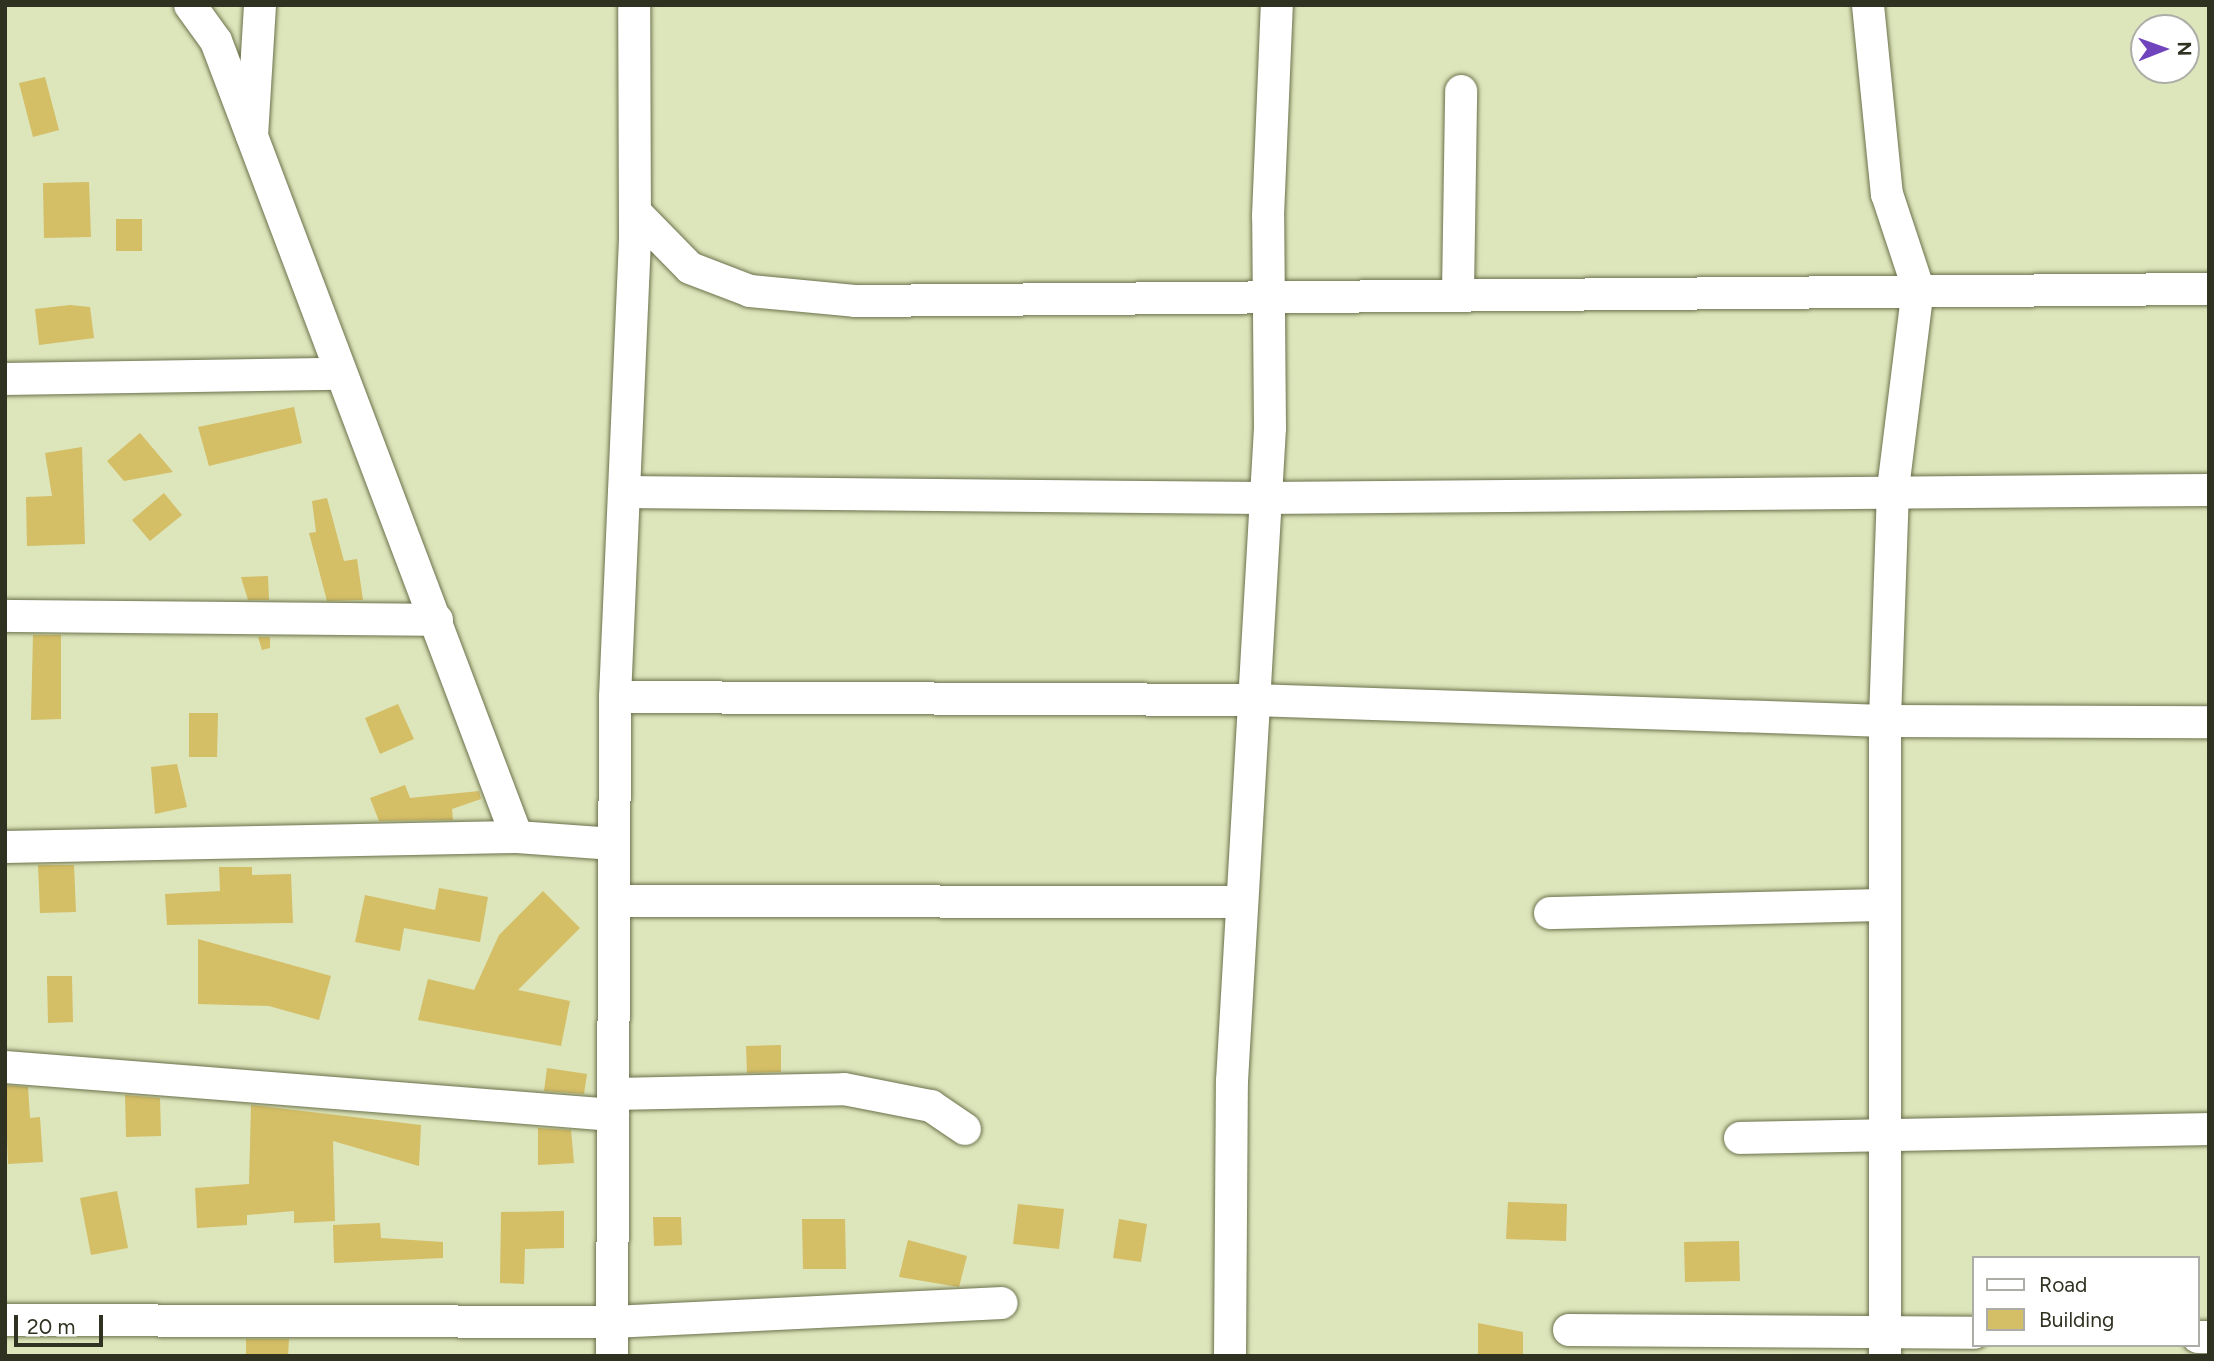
<!DOCTYPE html>
<style>
body{margin:0}
#map{position:relative;width:2214px;height:1361px;overflow:hidden;background:#dde5bb;font-family:Figtree,sans-serif}
div>[style]{position:absolute}
.building>*{inset:0;background:#d4be66}
.roads{filter:drop-shadow(0 0 2px #6c724c) drop-shadow(0 0 2px #6c724c)}
.minor>*{height:32px;margin:-16px;padding:0 16px;transform-origin:16px;border-radius:16px;background:#fff}
span{translate:-50% -50%;white-space:nowrap;text-align:center;line-height:1.15;-webkit-text-stroke:7px #fff;paint-order:stroke}
.frame{position:absolute;inset:0;border:7px solid #2f3221;pointer-events:none}
.legend{position:absolute;left:1972px;top:1256px;width:228px;height:91px;box-sizing:border-box;background:#fff;border:2px solid #acada6;margin:0;padding:9px 12px;list-style:none;font-size:21px;color:#2f3221}
.legend li{display:flex;align-items:center;gap:14px;height:35px}
.legend b{width:35px;border:2px solid #acada6}
.north{position:absolute;left:2130px;top:14px;width:70px;height:70px;box-sizing:border-box;background:#fff;border:2px solid #acada6;border-radius:50%;rotate:89deg;font-size:19px;font-weight:700;line-height:28px;text-align:center;color:#2f3221}
.north::after{content:'';display:block;margin:auto;width:24px;height:32px;background:#6f44bc;clip-path:polygon(50% 0,100% 100%,50% 72%,0 100%)}
.scale{position:absolute;left:14px;top:1315px;width:89px;height:32px;box-sizing:border-box;border:4px solid #2f3221;border-top:0;padding-left:9px;font-size:21px;line-height:24px;white-space:nowrap;color:#2f3221;-webkit-text-stroke:5px #fff;paint-order:stroke}
</style>
<div id="map">
<div class="building">
<i style="clip-path:polygon(45px 77px,59px 130px,33px 137px,19px 83px)"></i>
<i style="clip-path:polygon(89px 182px,91px 237px,44px 238px,43px 183px)"></i>
<i style="clip-path:polygon(116px 219px,142px 219px,142px 251px,116px 251px)"></i>
<i style="clip-path:polygon(70px 305px,90px 307px,94px 338px,39px 345px,35px 309px)"></i>
<i style="clip-path:polygon(294px 407px,302px 443px,209px 466px,198px 427px)"></i>
<i style="clip-path:polygon(140px 433px,173px 472px,124px 481px,107px 461px)"></i>
<i style="clip-path:polygon(82px 447px,85px 544px,27px 546px,26px 497px,52px 496px,45px 453px)"></i>
<i style="clip-path:polygon(164px 493px,182px 515px,150px 541px,132px 520px)"></i>
<i style="clip-path:polygon(327px 498px,344px 561px,357px 559px,363px 600px,327px 601px,309px 533px,316px 532px,312px 501px)"></i>
<i style="clip-path:polygon(268px 576px,269px 600px,248px 600px,241px 577px)"></i>
<i style="clip-path:polygon(33px 635px,61px 635px,61px 719px,31px 720px)"></i>
<i style="clip-path:polygon(258px 637px,270px 637px,270px 648px,262px 650px)"></i>
<i style="clip-path:polygon(398px 704px,414px 739px,380px 754px,365px 718px)"></i>
<i style="clip-path:polygon(189px 713px,218px 713px,217px 757px,189px 757px)"></i>
<i style="clip-path:polygon(177px 764px,187px 807px,155px 814px,151px 767px)"></i>
<i style="clip-path:polygon(405px 785px,410px 798px,479px 791px,481px 799px,452px 809px,453px 820px,379px 821px,370px 798px)"></i>
<i style="clip-path:polygon(38px 865px,74px 865px,76px 912px,40px 913px)"></i>
<i style="clip-path:polygon(219px 867px,252px 867px,252px 875px,291px 874px,293px 923px,167px 925px,165px 894px,220px 891px)"></i>
<i style="clip-path:polygon(439px 888px,488px 897px,480px 942px,404px 928px,400px 951px,355px 942px,365px 895px,435px 910px)"></i>
<i style="clip-path:polygon(543px 891px,580px 928px,518px 990px,570px 1001px,561px 1046px,418px 1020px,428px 979px,474px 990px,499px 935px)"></i>
<i style="clip-path:polygon(198px 939px,331px 976px,319px 1020px,269px 1006px,198px 1004px)"></i>
<i style="clip-path:polygon(47px 976px,72px 976px,73px 1022px,48px 1023px)"></i>
<i style="clip-path:polygon(781px 1045px,781px 1072px,747px 1073px,746px 1046px)"></i>
<i style="clip-path:polygon(547px 1068px,587px 1074px,584px 1094px,544px 1091px)"></i>
<i style="clip-path:polygon(5px 1085px,28px 1087px,30px 1118px,40px 1117px,43px 1162px,8px 1164px)"></i>
<i style="clip-path:polygon(125px 1095px,160px 1098px,161px 1136px,126px 1137px)"></i>
<i style="clip-path:polygon(251px 1105px,421px 1125px,419px 1166px,333px 1141px,335px 1221px,294px 1223px,294px 1211px,247px 1215px,247px 1225px,197px 1228px,195px 1188px,249px 1184px)"></i>
<i style="clip-path:polygon(538px 1128px,571px 1130px,574px 1163px,538px 1165px)"></i>
<i style="clip-path:polygon(117px 1191px,128px 1248px,91px 1255px,80px 1198px)"></i>
<i style="clip-path:polygon(1508px 1202px,1567px 1204px,1566px 1241px,1506px 1239px)"></i>
<i style="clip-path:polygon(1018px 1204px,1064px 1209px,1059px 1249px,1013px 1244px)"></i>
<i style="clip-path:polygon(564px 1211px,564px 1248px,525px 1249px,524px 1284px,500px 1283px,501px 1212px)"></i>
<i style="clip-path:polygon(653px 1217px,681px 1217px,682px 1245px,654px 1246px)"></i>
<i style="clip-path:polygon(802px 1219px,845px 1219px,846px 1269px,803px 1269px)"></i>
<i style="clip-path:polygon(1119px 1219px,1147px 1224px,1141px 1262px,1113px 1258px)"></i>
<i style="clip-path:polygon(380px 1223px,381px 1238px,443px 1242px,443px 1258px,334px 1263px,333px 1225px)"></i>
<i style="clip-path:polygon(908px 1240px,967px 1256px,959px 1287px,899px 1277px)"></i>
<i style="clip-path:polygon(1739px 1241px,1740px 1281px,1685px 1282px,1684px 1242px)"></i>
<i style="clip-path:polygon(1478px 1323px,1523px 1332px,1523px 1356px,1478px 1356px)"></i>
<i style="clip-path:polygon(246px 1339px,289px 1339px,288px 1356px,246px 1356px)"></i>
</div>
<div class="roads">
<div class="minor">
<i style="left:190px;top:5px;width:44px;rotate:54.2deg"></i>
<i style="left:216px;top:41px;width:851px;rotate:69.29deg"></i>
<i style="left:1868px;top:5px;width:190px;rotate:84.3deg"></i>
<i style="left:1887px;top:194px;width:99px;rotate:71.7deg"></i>
<i style="left:1918px;top:288px;width:204px;rotate:97.1deg"></i>
<i style="left:1893px;top:490px;width:231px;rotate:92deg"></i>
<i style="left:1885px;top:721px;width:635px;rotate:90deg"></i>
<i style="left:252px;top:136px;width:131px;rotate:-86.5deg"></i>
<i style="left:635px;top:212px;width:78px;rotate:45.5deg"></i>
<i style="left:690px;top:268px;width:64px;rotate:21deg"></i>
<i style="left:750px;top:291px;width:105px;rotate:5.4deg"></i>
<i style="left:855px;top:301px;width:1354px;rotate:-0.51deg"></i>
<i style="left:1458px;top:293px;width:202px;rotate:-89.1deg"></i>
<i style="left:5px;top:379px;width:333px;rotate:-0.9deg"></i>
<i style="left:624px;top:492px;width:640px;rotate:0.54deg"></i>
<i style="left:1264px;top:498px;width:945px;rotate:-0.49deg"></i>
<i style="left:5px;top:616px;width:432px;rotate:0.5deg"></i>
<i style="left:615px;top:697px;width:638px;rotate:0.27deg"></i>
<i style="left:1253px;top:700px;width:632px;rotate:1.9deg"></i>
<i style="left:1885px;top:721px;width:324px;rotate:0.2deg"></i>
<i style="left:5px;top:847px;width:512px;rotate:-1.12deg"></i>
<i style="left:517px;top:837px;width:97px;rotate:4.1deg"></i>
<i style="left:615px;top:901px;width:627px;rotate:0.09deg"></i>
<i style="left:1550px;top:913px;width:335px;rotate:-1.4deg"></i>
<i style="left:5px;top:1067px;width:610px;rotate:4.51deg"></i>
<i style="left:614px;top:1094px;width:230px;rotate:-1.2deg"></i>
<i style="left:844px;top:1089px;width:89px;rotate:11.1deg"></i>
<i style="left:931px;top:1106px;width:41px;rotate:34.1deg"></i>
<i style="left:1740px;top:1138px;width:469px;rotate:-1.1deg"></i>
<i style="left:5px;top:1320px;width:608px;rotate:0.19deg"></i>
<i style="left:613px;top:1322px;width:389px;rotate:-2.8deg"></i>
<i style="left:1569px;top:1330px;width:405px;rotate:0.4deg"></i>
<i style="left:2198px;top:1337px;width:11px"></i>
<i style="left:612px;top:1356px;width:659px;rotate:-89.74deg"></i>
<i style="left:615px;top:697px;width:460px;rotate:-87.5deg"></i>
<i style="left:635px;top:237px;width:232px;rotate:-90.2deg"></i>
<i style="left:1230px;top:1356px;width:275px;rotate:-89.6deg"></i>
<i style="left:1232px;top:1081px;width:654px;rotate:-86.67deg"></i>
<i style="left:1270px;top:428px;width:212px;rotate:-90.5deg"></i>
<i style="left:1268px;top:216px;width:211px;rotate:-87.6deg"></i>
</div>
</div>
<div class="frame"></div>
<ul class="legend">
<li><b style="height:9px;background:#fff"></b>Road</li>
<li><b style="height:19px;background:#d4be66"></b>Building</li>
</ul>
<div class="north">N</div>
<div class="scale">20 m</div>
</div>
